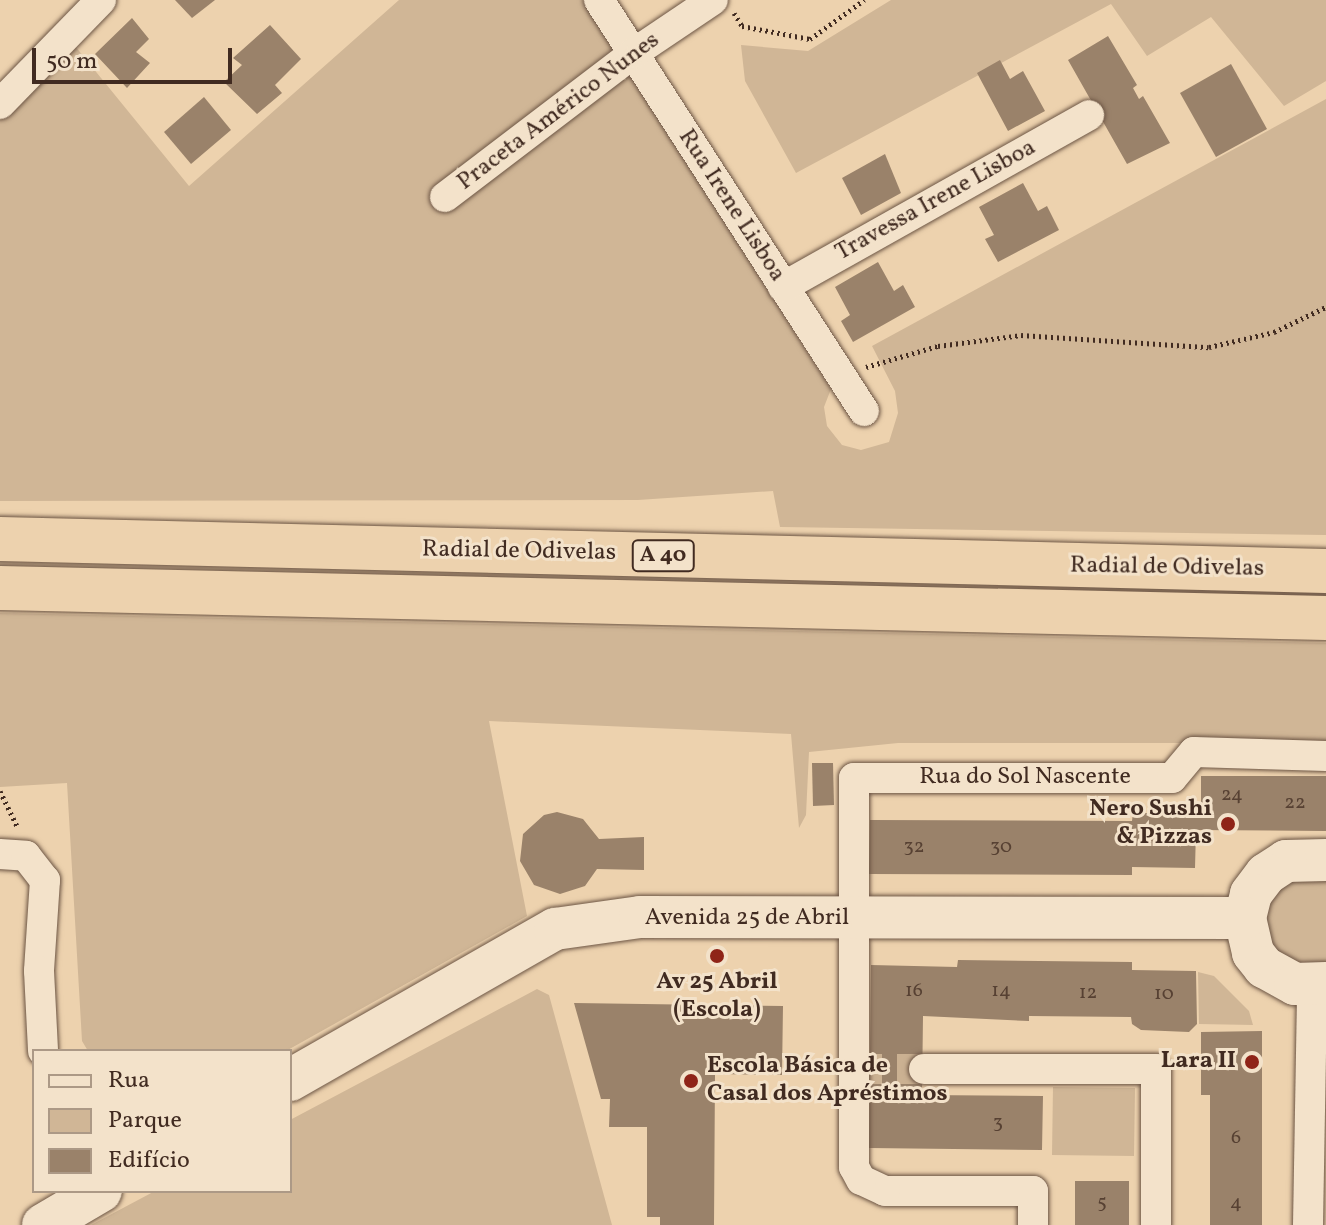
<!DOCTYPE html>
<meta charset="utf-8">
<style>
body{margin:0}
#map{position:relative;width:1326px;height:1225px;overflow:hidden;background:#edd2ae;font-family:Vollkorn,serif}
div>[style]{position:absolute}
.green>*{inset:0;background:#d0b696}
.building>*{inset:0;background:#9a826a}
.street-tunnel>*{height:30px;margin-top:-15px;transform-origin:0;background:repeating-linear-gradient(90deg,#cbb192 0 30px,transparent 0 45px)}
.path>*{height:5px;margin-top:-2.5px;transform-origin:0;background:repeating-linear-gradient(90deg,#412b21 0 2px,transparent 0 6px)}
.roads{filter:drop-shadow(0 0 2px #6c5544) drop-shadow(0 0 2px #6c5544)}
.street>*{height:30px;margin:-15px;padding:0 15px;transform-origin:15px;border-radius:15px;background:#f3e2ca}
.secondary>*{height:42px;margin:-21px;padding:0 21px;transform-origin:21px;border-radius:21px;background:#f3e2ca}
.highway>*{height:44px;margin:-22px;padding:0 22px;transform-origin:22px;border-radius:22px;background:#edd2ae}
.dots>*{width:22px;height:22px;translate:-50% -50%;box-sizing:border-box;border:4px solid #f3e2ca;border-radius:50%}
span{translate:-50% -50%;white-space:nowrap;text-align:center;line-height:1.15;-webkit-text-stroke:6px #f3e2ca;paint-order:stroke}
.number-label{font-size:20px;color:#574133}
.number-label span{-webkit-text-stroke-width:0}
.shield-label span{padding:2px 6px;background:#f3e2ca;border:2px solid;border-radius:6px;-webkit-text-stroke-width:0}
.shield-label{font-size:22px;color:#412b21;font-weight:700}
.street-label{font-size:24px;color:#412b21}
.poi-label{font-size:24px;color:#412b21;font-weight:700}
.right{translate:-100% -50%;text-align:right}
.left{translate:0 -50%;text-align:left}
.legend{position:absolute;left:32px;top:1049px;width:260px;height:144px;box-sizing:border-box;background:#f3e2ca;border:2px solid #ac9986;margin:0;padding:10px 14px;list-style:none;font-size:24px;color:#412b21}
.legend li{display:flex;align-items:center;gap:16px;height:40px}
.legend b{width:40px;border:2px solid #ac9986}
.scale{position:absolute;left:32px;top:48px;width:200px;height:36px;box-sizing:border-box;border:4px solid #412b21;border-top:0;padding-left:10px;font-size:24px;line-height:28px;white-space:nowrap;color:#412b21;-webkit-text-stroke:6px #f3e2ca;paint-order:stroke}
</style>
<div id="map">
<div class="green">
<i style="clip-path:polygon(399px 0,583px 0,831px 389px,824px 407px,827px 426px,842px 445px,861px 450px,889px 442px,898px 413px,895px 391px,872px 346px,1326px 99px,1326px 535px,780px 527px,773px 491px,638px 500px,0 501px,0 120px,75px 46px,189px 186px)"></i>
<i style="clip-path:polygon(891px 0,1326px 0,1326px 81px,1284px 106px,1211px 17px,1147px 56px,1111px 4px,796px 173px,745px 81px,741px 45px,808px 51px)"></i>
<i style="clip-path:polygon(0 613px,1326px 643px,1326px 743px,898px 743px,809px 752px,806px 815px,799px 828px,791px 734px,489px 721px,527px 916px,286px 1051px,88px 1051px,82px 1041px,67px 783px,0 787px)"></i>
<i style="clip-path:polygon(1326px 875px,1326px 965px,1277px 960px,1260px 903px,1280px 878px)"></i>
<i style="clip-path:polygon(1198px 972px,1214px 976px,1249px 1011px,1253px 1025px,1199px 1024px)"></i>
<i style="clip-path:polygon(537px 989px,549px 995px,612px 1225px,91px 1225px,155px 1191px,290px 1191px,290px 1120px)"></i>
<i style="clip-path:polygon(1053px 1087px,1135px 1088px,1134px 1156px,1052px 1155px)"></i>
</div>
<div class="building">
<i style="clip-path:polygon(175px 0,215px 0,192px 18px)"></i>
<i style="clip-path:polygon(132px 18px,149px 39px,136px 52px,150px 63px,127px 88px,95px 54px)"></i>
<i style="clip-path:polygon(270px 25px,301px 59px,275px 85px,282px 93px,257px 114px,224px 82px,242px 65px,233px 58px)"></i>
<i style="clip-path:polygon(1108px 36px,1137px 85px,1133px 88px,1139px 99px,1143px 96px,1170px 143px,1127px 164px,1068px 60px)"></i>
<i style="clip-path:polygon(1000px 60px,1010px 79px,1023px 71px,1045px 111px,1008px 131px,977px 73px)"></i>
<i style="clip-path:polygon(1231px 64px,1267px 129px,1216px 157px,1180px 93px)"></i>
<i style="clip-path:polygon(204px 97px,231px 130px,191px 164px,164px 132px)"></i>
<i style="clip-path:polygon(885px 154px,901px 193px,861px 215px,842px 178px)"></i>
<i style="clip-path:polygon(1023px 183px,1038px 211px,1047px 206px,1059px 230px,998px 262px,985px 239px,994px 235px,979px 207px)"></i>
<i style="clip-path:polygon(878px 262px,894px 291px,903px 285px,915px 307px,853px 342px,841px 321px,850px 315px,835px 287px)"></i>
<i style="clip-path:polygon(812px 763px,833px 763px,834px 805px,813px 806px)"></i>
<i style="clip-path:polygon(1201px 776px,1326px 776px,1326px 831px,1196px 830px,1195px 868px,1132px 867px,1132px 875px,869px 874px,870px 820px,1132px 821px,1133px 813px,1201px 813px)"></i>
<i style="clip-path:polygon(557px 812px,583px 819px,599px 839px,644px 837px,644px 870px,597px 869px,585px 886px,560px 894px,534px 885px,520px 861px,523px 834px,544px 815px)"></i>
<i style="clip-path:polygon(958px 960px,1132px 962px,1132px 970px,1196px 971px,1197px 1024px,1189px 1032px,1141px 1030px,1132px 1024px,1131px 1017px,1029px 1016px,1029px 1021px,923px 1016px,922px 1095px,1043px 1096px,1042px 1150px,869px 1148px,871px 965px,957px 967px)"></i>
<i style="clip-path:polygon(574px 1003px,783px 1006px,782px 1075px,715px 1074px,714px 1225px,660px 1225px,660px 1217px,647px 1217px,647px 1127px,609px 1127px,610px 1099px,601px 1099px)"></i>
<i style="clip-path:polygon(1262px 1031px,1262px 1225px,1210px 1225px,1210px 1095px,1201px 1095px,1201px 1032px)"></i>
<i style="clip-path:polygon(1075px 1181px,1129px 1181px,1129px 1225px,1075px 1225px)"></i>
</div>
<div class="street-tunnel">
<i style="left:852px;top:1069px;width:72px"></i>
</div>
<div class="path">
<i style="left:734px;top:13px;width:15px;rotate:58deg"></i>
<i style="left:742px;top:26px;width:69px;rotate:10.8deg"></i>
<i style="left:810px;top:39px;width:67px;rotate:-35.8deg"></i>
<i style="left:866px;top:367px;width:75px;rotate:-16.3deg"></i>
<i style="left:938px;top:346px;width:84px;rotate:-7.5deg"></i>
<i style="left:1021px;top:335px;width:188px;rotate:3.7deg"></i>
<i style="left:1209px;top:347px;width:67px;rotate:-13deg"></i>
<i style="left:1274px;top:332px;width:58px;rotate:-25.7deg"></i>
<i style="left:0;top:791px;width:41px;rotate:64.1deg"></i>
</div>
<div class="roads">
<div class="street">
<i style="left:599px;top:0;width:489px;rotate:57.2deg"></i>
<i style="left:0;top:104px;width:145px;rotate:-45.8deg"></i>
<i style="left:445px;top:197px;width:238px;rotate:-37.3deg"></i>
<i style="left:634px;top:53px;width:95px;rotate:-33.9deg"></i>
<i style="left:783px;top:287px;width:351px;rotate:-29.3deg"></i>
<i style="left:0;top:854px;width:26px;rotate:4deg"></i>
<i style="left:26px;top:856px;width:31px;rotate:52deg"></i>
<i style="left:45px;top:880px;width:91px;rotate:93.8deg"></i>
<i style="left:39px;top:971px;width:80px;rotate:87.1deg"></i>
<i style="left:924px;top:1069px;width:232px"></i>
<i style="left:1156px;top:1069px;width:156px;rotate:90deg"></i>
<i style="left:1033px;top:1225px;width:34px;rotate:-90deg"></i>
<i style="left:1033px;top:1191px;width:148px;rotate:180deg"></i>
<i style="left:885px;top:1191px;width:26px;rotate:-155deg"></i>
<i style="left:861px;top:1180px;width:15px;rotate:-118deg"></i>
<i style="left:854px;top:1167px;width:389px;rotate:-90deg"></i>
<i style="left:854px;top:778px;width:318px"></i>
<i style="left:1172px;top:778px;width:34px;rotate:-50deg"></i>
<i style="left:1194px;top:752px;width:132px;rotate:1.7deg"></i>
<i style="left:1308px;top:1225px;width:239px;rotate:-89deg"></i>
</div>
<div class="secondary">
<i style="left:1326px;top:860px;width:40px;rotate:178.6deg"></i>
<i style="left:1286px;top:861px;width:24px;rotate:147deg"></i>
<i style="left:1266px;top:874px;width:25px;rotate:127deg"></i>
<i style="left:1251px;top:894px;width:25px;rotate:104deg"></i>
<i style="left:1245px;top:918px;width:36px;rotate:77deg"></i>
<i style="left:1253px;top:953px;width:18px;rotate:52deg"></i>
<i style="left:1264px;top:967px;width:35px;rotate:29deg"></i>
<i style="left:1295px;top:984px;width:31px;rotate:-2deg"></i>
<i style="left:290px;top:1080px;width:305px;rotate:-29.7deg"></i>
<i style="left:555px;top:929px;width:86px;rotate:-8deg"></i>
<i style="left:640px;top:917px;width:605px;rotate:0.09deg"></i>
<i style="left:43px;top:1225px;width:67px;rotate:-30.4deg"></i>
</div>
<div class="highway">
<i style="left:0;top:539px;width:1326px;rotate:1.38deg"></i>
<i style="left:0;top:588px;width:1326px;rotate:1.3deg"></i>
</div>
</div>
<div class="dots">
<i style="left:1228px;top:824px;background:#8f2418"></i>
<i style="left:717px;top:956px;background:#8f2418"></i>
<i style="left:1252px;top:1062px;background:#8f2418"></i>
<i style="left:691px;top:1081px;background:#8f2418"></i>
</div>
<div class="number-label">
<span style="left:1232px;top:795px">24</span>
<span style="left:1295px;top:803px">22</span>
<span style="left:914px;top:847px">32</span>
<span style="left:1001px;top:847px">30</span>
<span style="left:914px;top:991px">16</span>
<span style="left:1001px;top:991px">14</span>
<span style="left:1088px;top:993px">12</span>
<span style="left:1164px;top:994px">10</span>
<span style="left:998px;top:1123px">3</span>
<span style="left:1236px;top:1138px">6</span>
<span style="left:1102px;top:1203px">5</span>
<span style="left:1236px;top:1203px">4</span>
</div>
<div class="shield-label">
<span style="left:663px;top:556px">A 40</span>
</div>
<div class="street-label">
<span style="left:559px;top:112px;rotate:-37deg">Praceta Américo Nunes</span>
<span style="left:936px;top:201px;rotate:-29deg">Travessa Irene Lisboa</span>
<span style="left:731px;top:206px;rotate:57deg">Rua Irene Lisboa</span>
<span style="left:519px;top:552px;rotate:1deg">Radial de Odivelas</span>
<span style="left:1167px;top:568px;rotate:1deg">Radial de Odivelas</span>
<span style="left:1025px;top:778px">Rua do Sol Nascente</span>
<span style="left:747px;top:919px">Avenida 25 de Abril</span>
</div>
<div class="poi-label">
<span class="right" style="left:1212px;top:824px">Nero Sushi<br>&amp; Pizzas</span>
<span style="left:717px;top:997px">Av 25 Abril<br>(Escola)</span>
<span class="right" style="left:1236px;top:1062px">Lara II</span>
<span class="left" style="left:707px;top:1081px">Escola Básica de<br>Casal dos Apréstimos</span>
</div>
<ul class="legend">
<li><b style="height:10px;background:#f3e2ca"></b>Rua</li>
<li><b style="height:22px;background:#d0b696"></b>Parque</li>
<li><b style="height:22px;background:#9a826a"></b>Edifício</li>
</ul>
<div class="scale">50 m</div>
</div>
